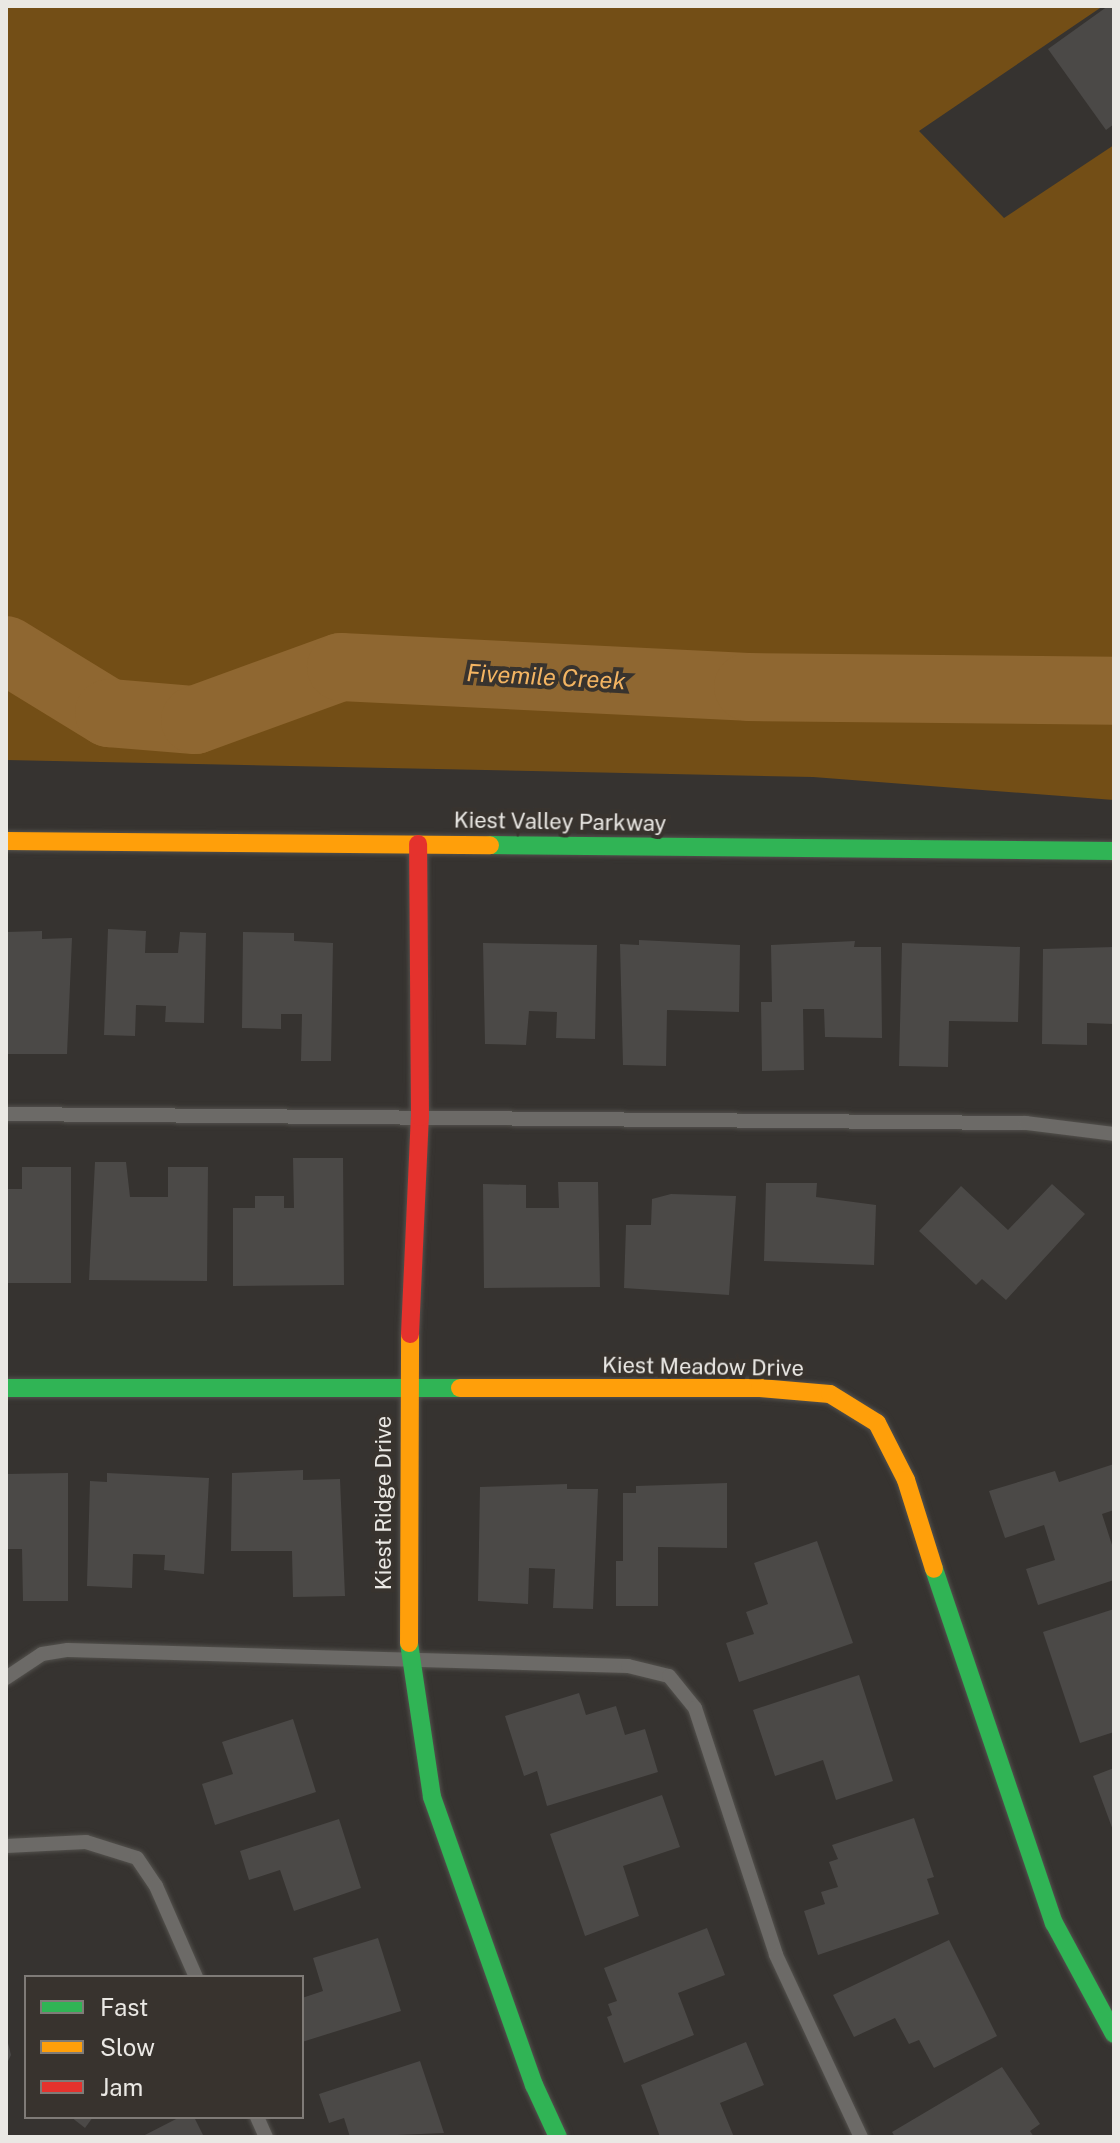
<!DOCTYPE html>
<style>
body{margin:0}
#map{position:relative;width:1120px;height:2143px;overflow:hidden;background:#363330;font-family:"Public Sans",sans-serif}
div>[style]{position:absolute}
.forest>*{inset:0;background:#734e16}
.river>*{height:68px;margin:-34px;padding:0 34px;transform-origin:34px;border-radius:34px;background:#8f6731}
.building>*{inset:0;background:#4b4947}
.roads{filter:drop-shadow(0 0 2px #53514d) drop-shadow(0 0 2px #53514d)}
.lane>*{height:14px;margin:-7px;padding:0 7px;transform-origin:7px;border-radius:7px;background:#6c6a67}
.fast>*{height:18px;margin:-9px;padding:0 9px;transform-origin:9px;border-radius:9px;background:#30b455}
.slow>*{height:18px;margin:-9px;padding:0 9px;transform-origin:9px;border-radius:9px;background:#ff9f0a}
.jam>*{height:18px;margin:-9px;padding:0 9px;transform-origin:9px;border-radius:9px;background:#e5322d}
span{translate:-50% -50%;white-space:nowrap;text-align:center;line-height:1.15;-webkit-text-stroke:8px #38332e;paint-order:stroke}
.street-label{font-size:22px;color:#eae8e4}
.water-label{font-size:24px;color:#f3b462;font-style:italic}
.frame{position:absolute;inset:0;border:8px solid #eae8e4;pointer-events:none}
.legend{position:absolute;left:24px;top:1975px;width:280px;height:144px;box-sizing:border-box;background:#38332e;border:2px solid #7f7b77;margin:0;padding:10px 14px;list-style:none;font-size:24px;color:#eae8e4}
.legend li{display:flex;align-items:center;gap:16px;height:40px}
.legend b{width:40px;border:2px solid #7f7b77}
</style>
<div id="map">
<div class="forest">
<i style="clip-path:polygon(6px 6px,1103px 6px,919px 131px,1004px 218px,1114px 145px,1114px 800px,813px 777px,6px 760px)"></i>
</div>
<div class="river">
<i style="left:6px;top:650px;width:121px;rotate:31.5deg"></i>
<i style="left:109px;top:713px;width:86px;rotate:4.7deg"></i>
<i style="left:195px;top:720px;width:155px;rotate:-20deg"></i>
<i style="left:341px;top:667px;width:407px;rotate:2.8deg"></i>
<i style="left:748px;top:687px;width:366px;rotate:0.6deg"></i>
</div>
<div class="building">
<i style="clip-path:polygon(1108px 6px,1114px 7px,1114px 124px,1106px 130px,1048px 49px)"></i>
<i style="clip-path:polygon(108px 929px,146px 931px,145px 953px,178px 953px,180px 932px,206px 933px,204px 1023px,165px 1022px,166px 1006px,136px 1005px,135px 1036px,104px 1035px)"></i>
<i style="clip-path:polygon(42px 931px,42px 939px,72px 938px,67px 1054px,6px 1054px,6px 932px)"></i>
<i style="clip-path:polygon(243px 932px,294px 933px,294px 941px,333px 943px,331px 1061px,301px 1061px,302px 1014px,281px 1014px,281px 1029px,242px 1028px)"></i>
<i style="clip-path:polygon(639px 940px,740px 945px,739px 1012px,667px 1010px,666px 1066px,623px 1065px,620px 944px,639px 945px)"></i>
<i style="clip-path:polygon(855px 941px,854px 947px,881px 947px,882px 1038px,825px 1037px,824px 1009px,803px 1009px,804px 1070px,762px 1071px,761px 1002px,772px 1002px,771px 945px)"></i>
<i style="clip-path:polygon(483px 943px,597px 945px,595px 1039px,556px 1038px,557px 1012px,529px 1011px,526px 1045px,485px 1044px)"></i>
<i style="clip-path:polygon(902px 943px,1020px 947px,1018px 1022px,949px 1021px,948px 1067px,899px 1066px)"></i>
<i style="clip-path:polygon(1114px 947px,1114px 1024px,1087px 1023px,1087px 1045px,1042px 1044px,1043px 949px)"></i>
<i style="clip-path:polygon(293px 1158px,343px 1158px,344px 1285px,233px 1286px,233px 1208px,255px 1208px,255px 1196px,284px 1196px,284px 1208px,294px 1208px)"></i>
<i style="clip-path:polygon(95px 1162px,126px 1162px,130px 1197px,168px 1197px,168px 1167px,208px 1167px,207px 1281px,89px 1280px)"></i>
<i style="clip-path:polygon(22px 1167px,71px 1167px,71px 1283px,6px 1283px,6px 1189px,22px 1189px)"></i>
<i style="clip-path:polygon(558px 1182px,598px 1182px,600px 1287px,484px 1288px,483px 1184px,526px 1185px,526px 1208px,559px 1208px)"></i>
<i style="clip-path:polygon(766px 1183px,817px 1183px,816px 1197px,876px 1205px,874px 1265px,764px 1261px)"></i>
<i style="clip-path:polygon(1052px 1184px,1085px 1214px,1006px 1300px,982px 1279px,976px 1285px,919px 1231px,961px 1186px,1008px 1230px)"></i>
<i style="clip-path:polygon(671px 1194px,736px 1196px,729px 1295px,624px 1288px,626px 1225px,651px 1225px,652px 1199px)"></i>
<i style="clip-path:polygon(1114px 1464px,1114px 1510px,1102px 1514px,1114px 1551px,1114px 1580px,1038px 1605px,1026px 1569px,1055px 1560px,1044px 1525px,1005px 1538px,989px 1491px,1055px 1471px,1059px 1482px)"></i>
<i style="clip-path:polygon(303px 1470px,303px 1480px,340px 1479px,345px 1596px,293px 1597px,292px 1551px,231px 1551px,232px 1473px)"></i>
<i style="clip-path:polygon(68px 1473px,68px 1601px,23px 1601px,22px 1549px,6px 1549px,6px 1474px)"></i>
<i style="clip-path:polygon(107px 1473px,209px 1478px,204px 1574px,164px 1570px,165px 1555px,133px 1554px,132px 1588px,87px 1586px,90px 1481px,107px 1482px)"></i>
<i style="clip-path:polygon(727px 1483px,727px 1548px,658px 1547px,658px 1606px,616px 1606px,616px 1561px,623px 1561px,623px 1493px,636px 1493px,636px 1486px)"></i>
<i style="clip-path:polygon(567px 1484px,567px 1489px,598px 1489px,593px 1609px,553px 1608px,555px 1569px,529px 1568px,528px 1604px,478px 1601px,480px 1487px)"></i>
<i style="clip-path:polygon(817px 1541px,853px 1643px,739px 1682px,726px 1643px,754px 1634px,746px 1612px,768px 1604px,754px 1563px)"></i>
<i style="clip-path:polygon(1114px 1609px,1114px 1732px,1080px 1743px,1043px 1632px)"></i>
<i style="clip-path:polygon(859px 1675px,893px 1781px,836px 1800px,823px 1760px,775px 1776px,753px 1710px)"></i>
<i style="clip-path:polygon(579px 1693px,586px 1715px,616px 1706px,625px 1735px,645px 1729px,658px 1772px,547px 1806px,537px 1771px,524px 1776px,505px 1716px)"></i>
<i style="clip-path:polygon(293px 1719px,316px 1792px,215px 1825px,202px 1784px,233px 1774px,222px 1742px)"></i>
<i style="clip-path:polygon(1114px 1768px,1114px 1833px,1093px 1776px)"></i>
<i style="clip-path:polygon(662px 1795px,680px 1847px,623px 1866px,639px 1916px,585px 1936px,550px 1834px)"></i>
<i style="clip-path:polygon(914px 1818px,934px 1877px,927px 1879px,939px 1914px,818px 1955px,804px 1911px,825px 1904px,821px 1892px,838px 1887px,829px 1862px,838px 1859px,832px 1845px)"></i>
<i style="clip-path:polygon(339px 1819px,361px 1888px,294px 1911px,280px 1870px,249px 1880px,240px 1851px)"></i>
<i style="clip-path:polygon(707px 1928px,725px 1975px,678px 1993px,694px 2035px,624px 2063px,607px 2017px,612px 2015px,608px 2004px,617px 2001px,604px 1968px)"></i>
<i style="clip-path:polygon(378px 1938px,401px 2011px,302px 2042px,302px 1998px,323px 1991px,313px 1958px)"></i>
<i style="clip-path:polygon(949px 1940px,997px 2036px,934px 2068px,919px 2040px,909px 2044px,895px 2018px,854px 2037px,833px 1995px)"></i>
<i style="clip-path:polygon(6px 2035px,11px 2055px,6px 2065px)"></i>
<i style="clip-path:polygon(746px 2042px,764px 2085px,720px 2103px,734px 2137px,660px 2137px,641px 2085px)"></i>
<i style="clip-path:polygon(420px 2061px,444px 2133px,350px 2137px,344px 2118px,329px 2123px,319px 2094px)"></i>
<i style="clip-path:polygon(1002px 2067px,1040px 2124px,1030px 2131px,1034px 2137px,895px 2137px,892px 2132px)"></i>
<i style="clip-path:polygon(71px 2117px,93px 2117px,85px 2128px)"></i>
<i style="clip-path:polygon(180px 2117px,194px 2117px,204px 2137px,141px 2137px)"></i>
</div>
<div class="roads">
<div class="lane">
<i style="left:6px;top:1114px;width:1020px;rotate:0.51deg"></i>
<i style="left:1026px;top:1123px;width:89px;rotate:7.1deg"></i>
<i style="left:6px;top:1678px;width:43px;rotate:-33.7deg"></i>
<i style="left:42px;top:1654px;width:26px;rotate:-9deg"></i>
<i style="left:68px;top:1650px;width:560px;rotate:1.64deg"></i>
<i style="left:628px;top:1666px;width:42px;rotate:13.7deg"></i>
<i style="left:669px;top:1676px;width:41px;rotate:50.9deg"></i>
<i style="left:695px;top:1708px;width:260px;rotate:71.8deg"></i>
<i style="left:776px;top:1955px;width:201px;rotate:65deg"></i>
<i style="left:6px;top:1846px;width:80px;rotate:-2.9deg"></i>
<i style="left:86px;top:1842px;width:53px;rotate:17.4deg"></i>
<i style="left:137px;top:1858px;width:34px;rotate:56deg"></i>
<i style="left:156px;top:1886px;width:99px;rotate:66.3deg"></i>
<i style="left:257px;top:2117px;width:22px;rotate:66deg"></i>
</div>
<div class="fast">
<i style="left:490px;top:845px;width:624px;rotate:0.55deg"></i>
<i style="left:6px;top:1388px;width:454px"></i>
<i style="left:934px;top:1569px;width:374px;rotate:71.3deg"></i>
<i style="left:1054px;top:1923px;width:126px;rotate:61.6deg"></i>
<i style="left:409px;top:1643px;width:156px;rotate:81.5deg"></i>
<i style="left:432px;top:1797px;width:306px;rotate:70.5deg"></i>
<i style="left:534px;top:2085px;width:57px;rotate:65.2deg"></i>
</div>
<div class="slow">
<i style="left:6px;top:841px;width:484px;rotate:0.5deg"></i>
<i style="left:460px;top:1388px;width:300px"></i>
<i style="left:760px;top:1388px;width:70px;rotate:4.9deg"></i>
<i style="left:830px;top:1394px;width:55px;rotate:31.7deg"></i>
<i style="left:877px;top:1423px;width:64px;rotate:63deg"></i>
<i style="left:906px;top:1480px;width:93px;rotate:72.5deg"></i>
<i style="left:409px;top:1643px;width:309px;rotate:-89.8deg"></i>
</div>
<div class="jam">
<i style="left:410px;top:1334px;width:217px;rotate:-87.4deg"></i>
<i style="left:420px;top:1117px;width:273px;rotate:-90.4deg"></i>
</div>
</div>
<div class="street-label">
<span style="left:560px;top:822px;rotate:1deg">Kiest Valley Parkway</span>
<span style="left:703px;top:1367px;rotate:1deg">Kiest Meadow Drive</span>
<span style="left:384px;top:1503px;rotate:-90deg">Kiest Ridge Drive</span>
</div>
<div class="water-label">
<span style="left:546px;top:677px;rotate:3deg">Fivemile Creek</span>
</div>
<div class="frame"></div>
<ul class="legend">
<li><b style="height:10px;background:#30b455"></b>Fast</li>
<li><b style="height:10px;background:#ff9f0a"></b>Slow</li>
<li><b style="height:10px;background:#e5322d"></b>Jam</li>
</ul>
</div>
